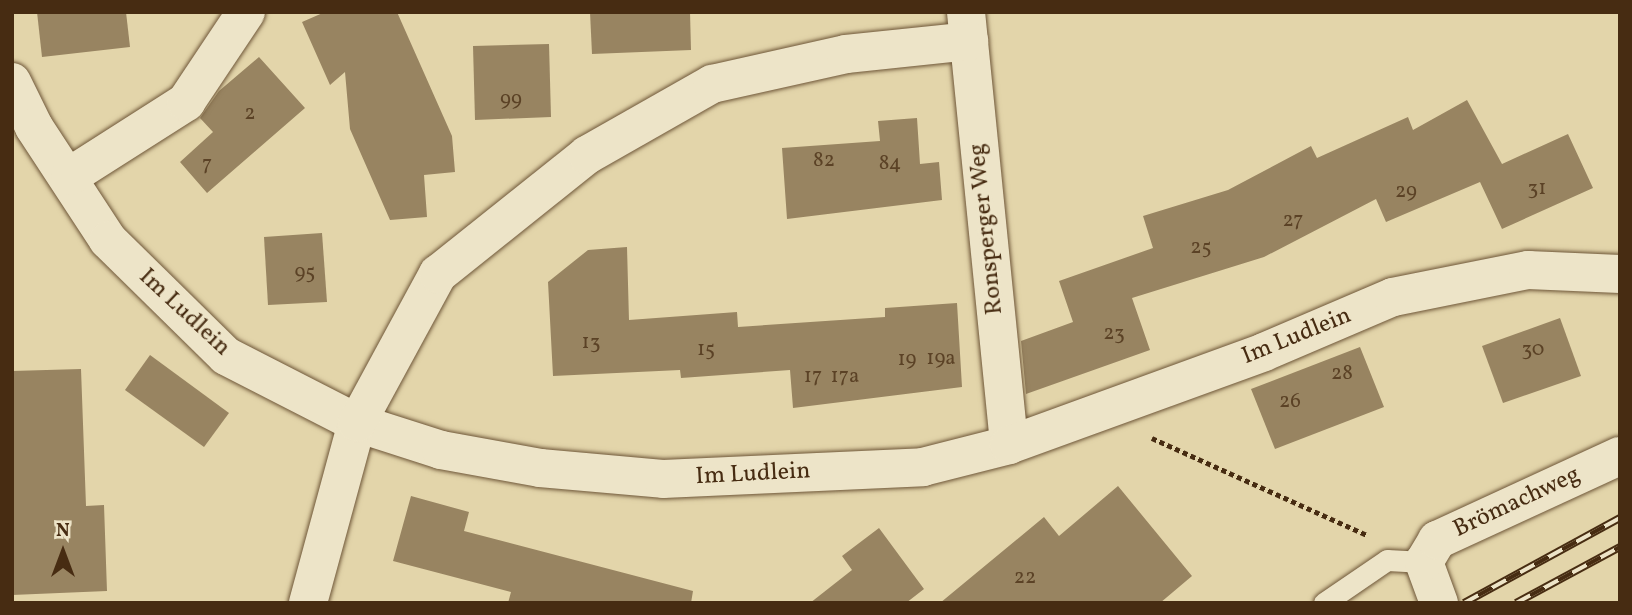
<!DOCTYPE html>
<meta charset="utf-8">
<style>
body{margin:0}
#map{position:relative;width:1632px;height:615px;overflow:hidden;background:#e3d5aa;font-family:Vollkorn,serif}
div>[style]{position:absolute}
.building>*{inset:0;background:#988461}
.path>*{height:4.5px;margin-top:-2.25px;transform-origin:0;background:repeating-linear-gradient(90deg,#472c12 0 5px,transparent 0 8.5px)}
.roads{filter:drop-shadow(0 0 2px #6e5638) drop-shadow(0 0 2px #6e5638)}
.service>*{height:21px;margin:-10.5px;padding:0 10.5px;transform-origin:10.5px;border-radius:10.5px;background:#ede4c8}
.minor>*{height:38px;margin:-19px;padding:0 19px;transform-origin:19px;border-radius:19px;background:#ede4c8}
.rail>*{height:8px;margin-top:-4px;transform-origin:0;background:repeating-linear-gradient(90deg,#ede4c8 0 16px,#472c12 0 32px);box-sizing:border-box;border-block:2px solid #472c12}
span{translate:-50% -50%;white-space:nowrap;text-align:center;line-height:1.15;-webkit-text-stroke:6px #ede4c8;paint-order:stroke}
.number-label{font-size:21px;color:#5b4226}
.number-label span{-webkit-text-stroke-width:0}
.street-label{font-size:24px;color:#472c12}
.frame{position:absolute;inset:0;border:14px solid #472c12;pointer-events:none}
.north{position:absolute;left:28px;top:517px;width:70px;height:70px;-webkit-text-stroke:5px #ede4c8;paint-order:stroke;rotate:0deg;font-size:19px;font-weight:700;line-height:28px;text-align:center;color:#472c12}
.north::after{content:'';display:block;margin:auto;width:24px;height:32px;background:#472c12;clip-path:polygon(50% 0,100% 100%,50% 72%,0 100%)}
</style>
<div id="map">
<div class="building">
<i style="clip-path:polygon(37px 12px,126px 12px,130px 47px,42px 57px)"></i>
<i style="clip-path:polygon(325px 12px,397px 12px,452px 136px,455px 172px,424px 175px,427px 217px,390px 220px,350px 129px,345px 72px,330px 85px,302px 22px)"></i>
<i style="clip-path:polygon(590px 12px,690px 12px,691px 50px,592px 54px)"></i>
<i style="clip-path:polygon(549px 44px,551px 117px,475px 120px,473px 46px)"></i>
<i style="clip-path:polygon(259px 57px,305px 108px,207px 193px,180px 162px,213px 132px,200px 118px,219px 91px)"></i>
<i style="clip-path:polygon(1467px 100px,1502px 164px,1568px 134px,1593px 188px,1502px 229px,1480px 182px,1386px 222px,1376px 199px,1264px 257px,1132px 298px,1150px 350px,1026px 394px,1021px 341px,1073px 322px,1059px 281px,1153px 248px,1143px 216px,1228px 190px,1311px 146px,1317px 158px,1408px 117px,1413px 130px)"></i>
<i style="clip-path:polygon(917px 118px,920px 164px,939px 162px,942px 200px,787px 219px,782px 148px,880px 141px,878px 121px)"></i>
<i style="clip-path:polygon(322px 233px,327px 302px,268px 305px,264px 237px)"></i>
<i style="clip-path:polygon(627px 247px,629px 320px,737px 312px,738px 327px,885px 317px,885px 308px,957px 303px,962px 387px,793px 408px,790px 370px,681px 378px,680px 370px,553px 376px,548px 282px,588px 250px)"></i>
<i style="clip-path:polygon(1560px 318px,1581px 376px,1503px 403px,1482px 346px)"></i>
<i style="clip-path:polygon(1360px 347px,1384px 407px,1275px 449px,1251px 389px)"></i>
<i style="clip-path:polygon(150px 355px,229px 413px,204px 447px,125px 390px)"></i>
<i style="clip-path:polygon(81px 369px,86px 506px,104px 505px,107px 591px,12px 595px,12px 371px)"></i>
<i style="clip-path:polygon(1118px 486px,1192px 576px,1160px 603px,940px 603px,1044px 517px,1059px 536px)"></i>
<i style="clip-path:polygon(411px 496px,469px 512px,464px 531px,693px 591px,691px 603px,508px 603px,511px 592px,393px 561px)"></i>
<i style="clip-path:polygon(879px 528px,924px 589px,906px 603px,810px 603px,852px 570px,842px 556px)"></i>
</div>
<div class="path">
<i style="left:1152px;top:438px;width:236px;rotate:24.3deg"></i>
</div>
<div class="roads">
<div class="service">
<i style="left:1324px;top:603px;width:76px;rotate:-34.3deg"></i>
<i style="left:1387px;top:560px;width:37px;rotate:3deg"></i>
</div>
<div class="minor">
<i style="left:966px;top:12px;width:435px;rotate:84.3deg"></i>
<i style="left:12px;top:82px;width:50px;rotate:63.9deg"></i>
<i style="left:34px;top:127px;width:135px;rotate:56.8deg"></i>
<i style="left:108px;top:240px;width:165px;rotate:44.5deg"></i>
<i style="left:226px;top:356px;width:147px;rotate:27.1deg"></i>
<i style="left:357px;top:423px;width:88px;rotate:17.8deg"></i>
<i style="left:441px;top:450px;width:101px;rotate:10.3deg"></i>
<i style="left:540px;top:468px;width:123px;rotate:5.1deg"></i>
<i style="left:663px;top:479px;width:260px;rotate:-2.6deg"></i>
<i style="left:923px;top:467px;width:89px;rotate:-14.3deg"></i>
<i style="left:1009px;top:445px;width:271px;rotate:-20deg"></i>
<i style="left:1264px;top:352px;width:140px;rotate:-23.1deg"></i>
<i style="left:1393px;top:297px;width:138px;rotate:-11.3deg"></i>
<i style="left:1528px;top:270px;width:92px;rotate:2.5deg"></i>
<i style="left:70px;top:176px;width:138px;rotate:-32.5deg"></i>
<i style="left:186px;top:102px;width:108px;rotate:-56.3deg"></i>
<i style="left:308px;top:603px;width:187px;rotate:-74.8deg"></i>
<i style="left:357px;top:423px;width:170px;rotate:-61.5deg"></i>
<i style="left:438px;top:274px;width:191px;rotate:-38.6deg"></i>
<i style="left:587px;top:155px;width:144px;rotate:-29.6deg"></i>
<i style="left:712px;top:84px;width:137px;rotate:-12.6deg"></i>
<i style="left:846px;top:54px;width:124px;rotate:-6deg"></i>
<i style="left:1439px;top:603px;width:44px;rotate:-110.1deg"></i>
<i style="left:1424px;top:562px;width:26px;rotate:-59deg"></i>
<i style="left:1437px;top:540px;width:201px;rotate:-24.7deg"></i>
</div>
</div>
<div class="rail">
<i style="left:1464px;top:603px;width:178px;rotate:-28.6deg"></i>
<i style="left:1516px;top:603px;width:118px;rotate:-28.3deg"></i>
</div>
<div class="number-label">
<span style="left:511px;top:100px">99</span>
<span style="left:250px;top:114px">2</span>
<span style="left:824px;top:161px">82</span>
<span style="left:890px;top:164px">84</span>
<span style="left:207px;top:165px">7</span>
<span style="left:1537px;top:189px">31</span>
<span style="left:1406px;top:192px">29</span>
<span style="left:1293px;top:221px">27</span>
<span style="left:1201px;top:248px">25</span>
<span style="left:305px;top:273px">95</span>
<span style="left:1114px;top:334px">23</span>
<span style="left:591px;top:343px">13</span>
<span style="left:706px;top:350px">15</span>
<span style="left:1533px;top:350px">30</span>
<span style="left:941px;top:359px">19a</span>
<span style="left:907px;top:360px">19</span>
<span style="left:1342px;top:374px">28</span>
<span style="left:813px;top:377px">17</span>
<span style="left:845px;top:377px">17a</span>
<span style="left:1290px;top:402px">26</span>
<span style="left:1025px;top:578px">22</span>
</div>
<div class="street-label">
<span style="left:987px;top:229px;rotate:-96deg">Ronsperger Weg</span>
<span style="left:184px;top:313px;rotate:43deg">Im Ludlein</span>
<span style="left:1297px;top:337px;rotate:-22deg">Im Ludlein</span>
<span style="left:753px;top:475px;rotate:-3deg">Im Ludlein</span>
<span style="left:1517px;top:503px;rotate:-25deg">Brömachweg</span>
</div>
<div class="frame"></div>
<div class="north">N</div>
</div>
